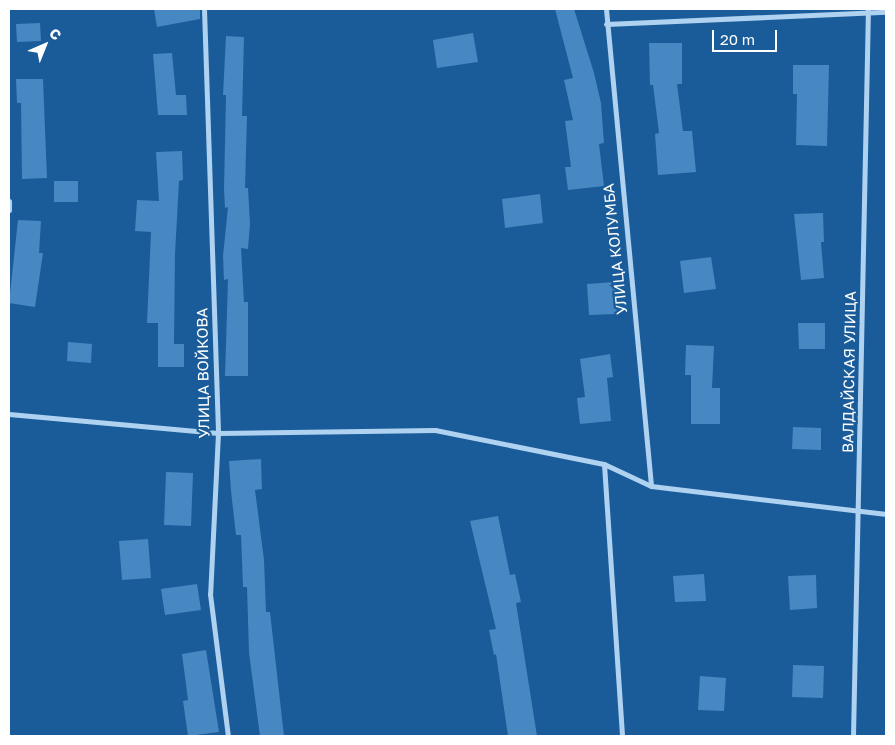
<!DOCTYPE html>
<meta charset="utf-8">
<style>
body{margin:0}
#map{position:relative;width:895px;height:745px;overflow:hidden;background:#1a5c9a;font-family:"Golos Text",sans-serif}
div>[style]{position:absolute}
.building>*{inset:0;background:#4787c2}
.minor>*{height:5px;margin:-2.5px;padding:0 2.5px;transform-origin:2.5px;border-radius:2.5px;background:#b0d2f1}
span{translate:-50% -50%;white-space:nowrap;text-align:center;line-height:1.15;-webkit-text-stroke:4.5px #1a5c9a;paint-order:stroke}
.street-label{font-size:15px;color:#fff}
.frame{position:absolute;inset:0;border:10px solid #fff;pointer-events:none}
.north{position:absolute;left:20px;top:20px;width:50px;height:50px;-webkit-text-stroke:4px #1a5c9a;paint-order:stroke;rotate:44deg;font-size:14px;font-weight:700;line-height:20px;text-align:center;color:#fff}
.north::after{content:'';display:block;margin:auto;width:18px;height:22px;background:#fff;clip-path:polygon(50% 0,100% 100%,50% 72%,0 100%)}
.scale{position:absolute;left:712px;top:30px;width:65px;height:22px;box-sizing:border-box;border:2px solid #fff;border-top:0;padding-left:6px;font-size:15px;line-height:18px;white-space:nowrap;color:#fff;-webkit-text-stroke:4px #1a5c9a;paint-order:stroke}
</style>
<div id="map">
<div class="building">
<i style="clip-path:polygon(154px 9px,200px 9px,200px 19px,157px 27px)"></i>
<i style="clip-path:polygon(555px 9px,574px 9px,594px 73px,601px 103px,604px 143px,599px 144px,604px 186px,568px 190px,565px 167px,571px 167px,565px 121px,573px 120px,564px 80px,573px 78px)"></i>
<i style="clip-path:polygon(40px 23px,41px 41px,17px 42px,16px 24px)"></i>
<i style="clip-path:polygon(473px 33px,478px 62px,437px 68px,433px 40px)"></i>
<i style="clip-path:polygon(226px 36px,244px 37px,242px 116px,247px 116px,245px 188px,248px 188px,250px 224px,248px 249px,241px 248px,244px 302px,248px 302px,248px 376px,225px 376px,228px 279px,224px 280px,223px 256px,228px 207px,225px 208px,224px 189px,226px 95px,223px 95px)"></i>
<i style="clip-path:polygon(649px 43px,682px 43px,682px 84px,677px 84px,683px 131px,692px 131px,696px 172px,658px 175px,655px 134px,659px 133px,653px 85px,650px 85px)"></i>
<i style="clip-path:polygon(172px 53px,176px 95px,186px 95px,187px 115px,158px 115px,153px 54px)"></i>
<i style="clip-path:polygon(793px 65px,829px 65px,827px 146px,796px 145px,797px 94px,793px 94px)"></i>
<i style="clip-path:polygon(16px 79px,43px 79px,47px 178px,22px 179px,21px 103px,17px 103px)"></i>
<i style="clip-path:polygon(182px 151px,183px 180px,179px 181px,175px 254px,174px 344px,184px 344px,184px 367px,158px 367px,158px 323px,147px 323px,151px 232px,135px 231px,137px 200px,159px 201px,156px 152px)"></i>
<i style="clip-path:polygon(54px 181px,78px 181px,78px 202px,54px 202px)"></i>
<i style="clip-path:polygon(540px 194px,543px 223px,505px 228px,502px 199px)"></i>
<i style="clip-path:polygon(823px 213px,824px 242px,821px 242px,824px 278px,801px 280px,794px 214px)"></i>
<i style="clip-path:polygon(18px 220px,41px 221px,39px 253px,43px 253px,35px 307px,9px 303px)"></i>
<i style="clip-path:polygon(711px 257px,716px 289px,684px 293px,680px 261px)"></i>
<i style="clip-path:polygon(615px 282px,617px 314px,589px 315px,587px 284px)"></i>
<i style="clip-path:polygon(798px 323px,825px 323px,825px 349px,799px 349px)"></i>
<i style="clip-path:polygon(68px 342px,92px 344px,91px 363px,67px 361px)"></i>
<i style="clip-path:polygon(686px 345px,714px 346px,712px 388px,720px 388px,720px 424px,691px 424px,691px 375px,685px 375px)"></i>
<i style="clip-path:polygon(610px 354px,613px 377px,607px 378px,611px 421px,580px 424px,577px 398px,585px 397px,580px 359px)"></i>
<i style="clip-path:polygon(793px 427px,821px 428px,821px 450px,792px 449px)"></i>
<i style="clip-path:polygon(261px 459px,262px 489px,255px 490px,264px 560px,266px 612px,270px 612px,284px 736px,260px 736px,249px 653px,247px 587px,243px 587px,241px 535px,236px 535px,231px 491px,229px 461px)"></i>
<i style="clip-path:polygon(166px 472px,193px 473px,191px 526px,164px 525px)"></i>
<i style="clip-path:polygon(498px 516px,510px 575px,515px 574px,521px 602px,516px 603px,537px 736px,508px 736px,496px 654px,494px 655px,489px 630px,496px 629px,470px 521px)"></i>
<i style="clip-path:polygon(148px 539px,151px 578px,122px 580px,119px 541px)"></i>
<i style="clip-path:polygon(704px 574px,706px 601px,675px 602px,673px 576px)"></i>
<i style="clip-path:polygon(816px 575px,817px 608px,790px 610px,788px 576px)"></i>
<i style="clip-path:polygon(197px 584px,201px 610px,165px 615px,161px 589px)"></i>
<i style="clip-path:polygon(206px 650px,219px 732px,188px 736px,183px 701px,188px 700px,182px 654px)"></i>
<i style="clip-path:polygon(793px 665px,824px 666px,823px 698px,792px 697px)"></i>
<i style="clip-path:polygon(700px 676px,726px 678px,724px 711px,698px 710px)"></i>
</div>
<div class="minor">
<i style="left:204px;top:9px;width:424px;rotate:88.1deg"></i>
<i style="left:218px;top:433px;width:161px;rotate:92.8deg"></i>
<i style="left:210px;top:594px;width:143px;rotate:82.8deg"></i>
<i style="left:606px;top:9px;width:479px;rotate:84.6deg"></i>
<i style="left:606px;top:24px;width:280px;rotate:-2.5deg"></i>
<i style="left:9px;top:201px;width:9px;rotate:90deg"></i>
<i style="left:9px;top:414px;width:210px;rotate:5.2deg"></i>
<i style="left:218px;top:433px;width:217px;rotate:-0.8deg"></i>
<i style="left:435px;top:430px;width:172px;rotate:11.4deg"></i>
<i style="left:604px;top:464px;width:52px;rotate:25.1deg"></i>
<i style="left:651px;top:486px;width:237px;rotate:6.8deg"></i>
<i style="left:604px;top:464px;width:273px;rotate:86.2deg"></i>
<i style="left:853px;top:736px;width:727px;rotate:-88.82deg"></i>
</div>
<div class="street-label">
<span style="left:615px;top:249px;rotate:-96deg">УЛИЦА КОЛУМБА</span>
<span style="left:849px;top:372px;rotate:-89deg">ВАЛДАЙСКАЯ УЛИЦА</span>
<span style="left:203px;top:373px;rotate:-91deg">УЛИЦА ВОЙКОВА</span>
</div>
<div class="frame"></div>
<div class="north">С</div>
<div class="scale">20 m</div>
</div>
